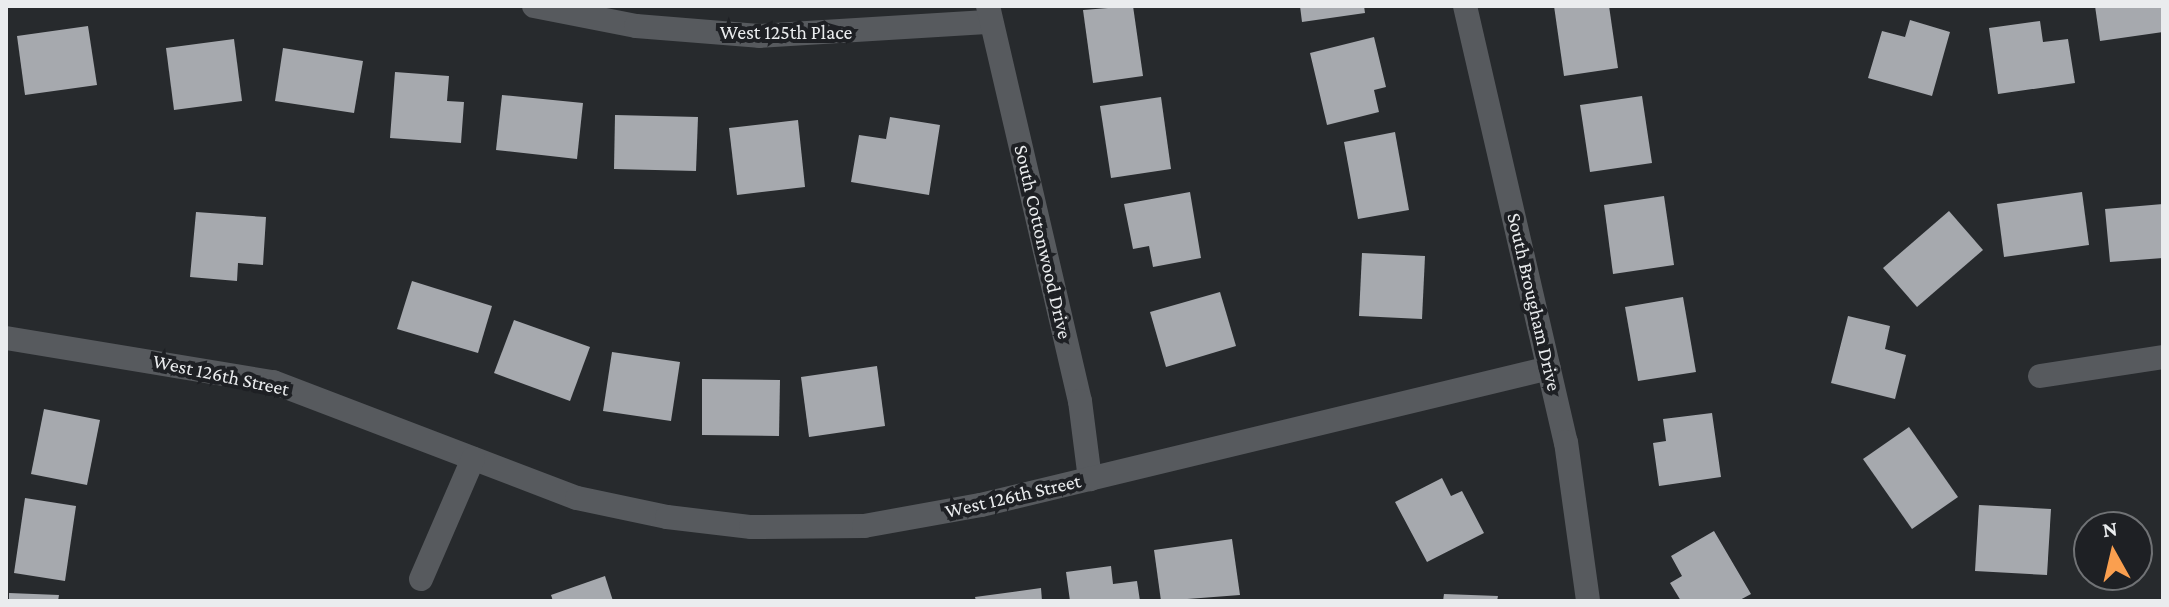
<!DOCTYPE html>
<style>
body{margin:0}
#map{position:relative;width:2169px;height:607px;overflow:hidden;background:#272a2d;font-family:"Crimson Pro",serif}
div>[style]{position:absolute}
.building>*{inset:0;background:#a6a9ae}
.minor>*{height:24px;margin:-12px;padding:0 12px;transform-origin:12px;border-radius:12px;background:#575a5e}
span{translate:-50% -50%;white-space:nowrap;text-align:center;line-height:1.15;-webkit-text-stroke:8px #1e2024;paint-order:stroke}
.street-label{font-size:20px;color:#eaecee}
.frame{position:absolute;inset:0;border:8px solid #eaecee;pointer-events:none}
.north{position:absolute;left:2073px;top:511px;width:80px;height:80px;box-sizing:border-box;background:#1e2024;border:2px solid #707275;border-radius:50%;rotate:352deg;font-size:22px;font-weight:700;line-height:32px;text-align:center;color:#eaecee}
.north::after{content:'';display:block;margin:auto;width:28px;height:36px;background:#fa9f4f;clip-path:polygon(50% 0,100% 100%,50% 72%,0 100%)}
</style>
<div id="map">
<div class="building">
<i style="clip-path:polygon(1133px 6px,1143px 76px,1093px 83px,1083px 10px)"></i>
<i style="clip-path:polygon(1300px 6px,1364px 6px,1365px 13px,1302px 22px)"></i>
<i style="clip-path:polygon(1554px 6px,1609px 6px,1618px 68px,1564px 76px)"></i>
<i style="clip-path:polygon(2095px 6px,2163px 6px,2163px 32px,2100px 41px)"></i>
<i style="clip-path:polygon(1910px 20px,1950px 32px,1932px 96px,1868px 78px,1882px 31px,1905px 37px)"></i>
<i style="clip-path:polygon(2040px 21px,2043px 42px,2068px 39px,2075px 83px,1998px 94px,1989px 28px)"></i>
<i style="clip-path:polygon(88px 26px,97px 85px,25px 95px,17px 36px)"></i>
<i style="clip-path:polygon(1374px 37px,1386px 87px,1374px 90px,1379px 112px,1327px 125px,1310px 53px)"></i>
<i style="clip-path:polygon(234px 39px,242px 101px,174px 110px,166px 48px)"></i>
<i style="clip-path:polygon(283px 48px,363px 61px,354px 113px,275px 101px)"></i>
<i style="clip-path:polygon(395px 72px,449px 76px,447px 101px,464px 102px,461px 143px,390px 138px)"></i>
<i style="clip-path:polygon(502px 95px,583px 103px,577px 159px,496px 150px)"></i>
<i style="clip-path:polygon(1642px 96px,1652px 163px,1590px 172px,1580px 105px)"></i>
<i style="clip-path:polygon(1161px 97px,1171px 169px,1111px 178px,1100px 106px)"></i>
<i style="clip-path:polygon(615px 115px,698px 117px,696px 171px,614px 169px)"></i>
<i style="clip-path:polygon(890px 117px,940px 125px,929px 195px,851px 182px,859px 135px,886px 139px)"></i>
<i style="clip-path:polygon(798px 120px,805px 187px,737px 195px,729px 128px)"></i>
<i style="clip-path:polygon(1395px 132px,1409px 210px,1358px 219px,1344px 142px)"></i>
<i style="clip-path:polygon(1190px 192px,1201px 258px,1153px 267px,1149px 246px,1133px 249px,1124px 204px)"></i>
<i style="clip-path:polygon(2082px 192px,2089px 245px,2004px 257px,1997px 204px)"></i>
<i style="clip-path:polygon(1664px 196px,1674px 265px,1613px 274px,1604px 205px)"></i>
<i style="clip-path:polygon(2163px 204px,2163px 258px,2110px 262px,2105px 209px)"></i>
<i style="clip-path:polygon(1949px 211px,1983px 250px,1917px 307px,1883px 268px)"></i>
<i style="clip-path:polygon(196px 212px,266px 217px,263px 265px,238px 263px,237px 281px,190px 277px)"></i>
<i style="clip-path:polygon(1362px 253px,1425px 256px,1422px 319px,1359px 316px)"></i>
<i style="clip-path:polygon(412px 281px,492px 306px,478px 353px,397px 329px)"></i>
<i style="clip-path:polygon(1220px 292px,1236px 346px,1166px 367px,1150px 312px)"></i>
<i style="clip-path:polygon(1683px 297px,1696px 372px,1638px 381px,1625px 307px)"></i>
<i style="clip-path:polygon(1848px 316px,1890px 326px,1885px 349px,1906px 355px,1895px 399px,1831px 383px)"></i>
<i style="clip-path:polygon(514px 320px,590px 347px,570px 401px,494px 373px)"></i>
<i style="clip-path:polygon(612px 352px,680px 362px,671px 421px,603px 411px)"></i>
<i style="clip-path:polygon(877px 366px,885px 426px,809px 437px,801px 377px)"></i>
<i style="clip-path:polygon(702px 379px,780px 380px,779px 436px,702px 435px)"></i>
<i style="clip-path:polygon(44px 409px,100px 420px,87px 485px,31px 474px)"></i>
<i style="clip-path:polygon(1712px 413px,1721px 477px,1659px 486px,1653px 443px,1666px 441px,1663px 419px)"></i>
<i style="clip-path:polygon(1909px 427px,1958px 497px,1912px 529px,1863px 459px)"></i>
<i style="clip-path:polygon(1442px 478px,1451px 496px,1462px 491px,1484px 533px,1427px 562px,1395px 502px)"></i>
<i style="clip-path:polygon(25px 498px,76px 506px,65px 581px,14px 573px)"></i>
<i style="clip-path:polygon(1979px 505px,2051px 509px,2047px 575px,1975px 571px)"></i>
<i style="clip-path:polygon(1714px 531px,1751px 594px,1738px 601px,1681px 601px,1670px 583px,1682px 576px,1671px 556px)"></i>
<i style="clip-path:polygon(1232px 539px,1240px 595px,1161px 601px,1154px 550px)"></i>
<i style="clip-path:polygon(1111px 566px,1113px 584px,1137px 581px,1140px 601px,1070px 601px,1066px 572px)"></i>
<i style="clip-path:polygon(605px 576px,613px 601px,553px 601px,551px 595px)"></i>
<i style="clip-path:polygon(1041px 588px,1042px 601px,976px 601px,975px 597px)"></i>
<i style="clip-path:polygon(9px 593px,59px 595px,58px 601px,9px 601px)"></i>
<i style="clip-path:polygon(1444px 594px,1498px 596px,1497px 601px,1443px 601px)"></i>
</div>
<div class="minor">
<i style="left:534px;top:6px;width:104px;rotate:11.1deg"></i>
<i style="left:636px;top:26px;width:123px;rotate:4.6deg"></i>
<i style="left:759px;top:36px;width:232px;rotate:-3.5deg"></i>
<i style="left:988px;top:6px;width:406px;rotate:76.9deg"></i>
<i style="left:1080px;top:401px;width:79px;rotate:82.7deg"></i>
<i style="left:1465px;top:6px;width:448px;rotate:77deg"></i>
<i style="left:1566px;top:442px;width:161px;rotate:82.1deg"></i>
<i style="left:6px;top:338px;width:271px;rotate:9.4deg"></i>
<i style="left:273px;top:382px;width:325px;rotate:20.9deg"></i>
<i style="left:577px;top:498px;width:92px;rotate:11.9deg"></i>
<i style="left:667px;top:517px;width:85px;rotate:6.8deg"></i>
<i style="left:751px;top:527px;width:113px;rotate:-0.5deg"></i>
<i style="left:864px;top:526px;width:119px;rotate:-10.2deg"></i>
<i style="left:981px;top:505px;width:584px;rotate:-13.56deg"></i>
<i style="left:2040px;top:376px;width:124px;rotate:-8.8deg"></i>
<i style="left:421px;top:579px;width:131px;rotate:-66.6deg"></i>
</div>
<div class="street-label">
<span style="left:786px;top:32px">West 125th Place</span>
<span style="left:1043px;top:242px;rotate:77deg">South Cottonwood Drive</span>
<span style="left:1534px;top:302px;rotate:77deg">South Brougham Drive</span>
<span style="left:221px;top:375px;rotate:12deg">West 126th Street</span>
<span style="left:1013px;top:496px;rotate:-13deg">West 126th Street</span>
</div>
<div class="frame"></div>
<div class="north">N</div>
</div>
